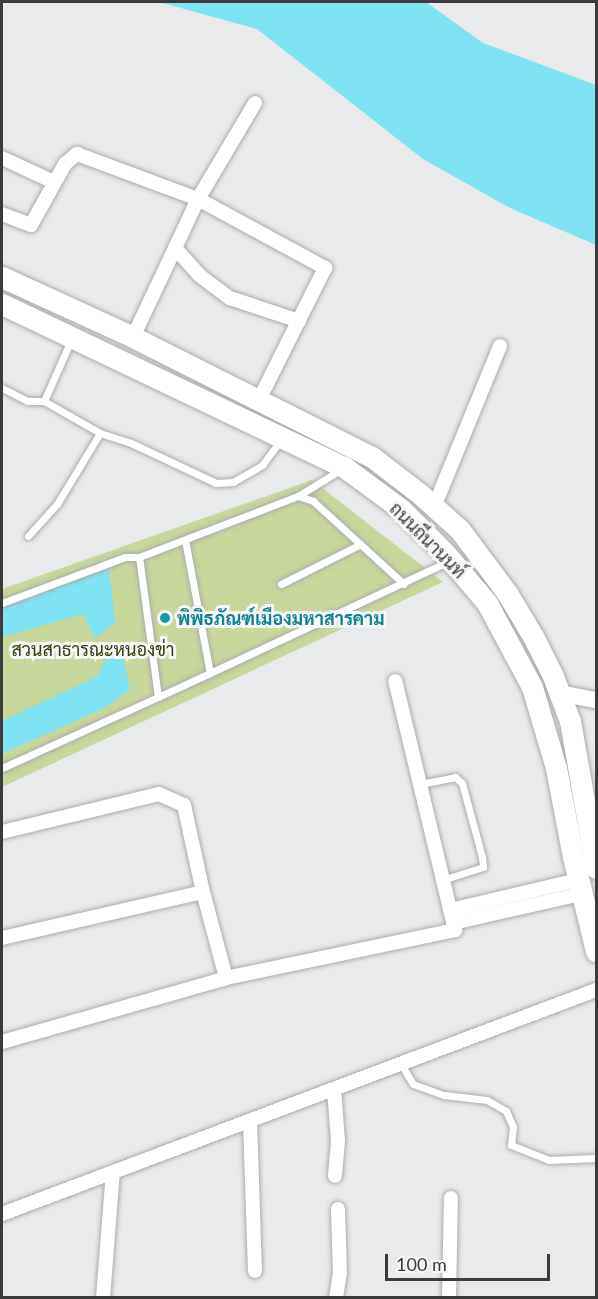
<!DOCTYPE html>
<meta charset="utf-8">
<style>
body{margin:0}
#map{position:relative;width:598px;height:1299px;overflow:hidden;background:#e9eaeb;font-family:Lato,Sarabun,sans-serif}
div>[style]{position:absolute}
.green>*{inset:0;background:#c8d79c}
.water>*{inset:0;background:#7fe3f3}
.roads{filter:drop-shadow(0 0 2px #abacad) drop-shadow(0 0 2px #abacad)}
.service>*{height:7px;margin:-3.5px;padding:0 3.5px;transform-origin:3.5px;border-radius:3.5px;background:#fff}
.minor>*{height:14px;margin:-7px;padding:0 7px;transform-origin:7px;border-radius:7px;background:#fff}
.tertiary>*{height:16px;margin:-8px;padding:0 8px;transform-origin:8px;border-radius:8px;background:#fff}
.primary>*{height:21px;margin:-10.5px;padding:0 10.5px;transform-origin:10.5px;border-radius:10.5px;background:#fff}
.dots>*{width:16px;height:16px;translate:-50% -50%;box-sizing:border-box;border:3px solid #f7f7f9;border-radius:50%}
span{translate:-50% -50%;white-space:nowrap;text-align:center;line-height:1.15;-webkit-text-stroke:6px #f7f7f9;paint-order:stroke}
.street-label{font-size:18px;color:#3b3b3c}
.culture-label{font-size:18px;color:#0d838f;font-weight:700}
.left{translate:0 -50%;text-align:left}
.park-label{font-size:18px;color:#333d05}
.frame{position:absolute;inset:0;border:3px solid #3b3b3c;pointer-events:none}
.scale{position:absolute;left:385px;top:1254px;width:165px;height:27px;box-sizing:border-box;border:3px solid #3b3b3c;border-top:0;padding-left:8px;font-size:18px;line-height:21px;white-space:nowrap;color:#3b3b3c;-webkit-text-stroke:4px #f7f7f9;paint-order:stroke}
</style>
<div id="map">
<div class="green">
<i style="clip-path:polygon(312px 480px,443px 582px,2px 787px,2px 589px)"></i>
</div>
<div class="water">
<i style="clip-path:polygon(159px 2px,426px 2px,483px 43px,596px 85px,596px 245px,510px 208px,423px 159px,257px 29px)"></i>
<i style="clip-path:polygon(109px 567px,115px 623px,95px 638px,83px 614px,2px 637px,2px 605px)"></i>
<i style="clip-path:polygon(123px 655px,130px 690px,102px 709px,2px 754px,2px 721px,98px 676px,106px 658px)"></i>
</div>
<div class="roads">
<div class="service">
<i style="left:2px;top:388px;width:29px;rotate:27deg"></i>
<i style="left:28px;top:401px;width:16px"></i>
<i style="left:44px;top:401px;width:67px;rotate:-66.1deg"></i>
<i style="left:44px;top:401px;width:64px;rotate:29.7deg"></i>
<i style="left:100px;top:433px;width:33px;rotate:18deg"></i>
<i style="left:131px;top:443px;width:94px;rotate:25.2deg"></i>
<i style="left:216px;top:483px;width:17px;rotate:-3deg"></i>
<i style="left:233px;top:482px;width:34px;rotate:-30deg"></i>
<i style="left:262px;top:465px;width:31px;rotate:-53deg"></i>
<i style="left:298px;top:496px;width:49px;rotate:-31.8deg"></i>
<i style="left:28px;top:536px;width:43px;rotate:-47.8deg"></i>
<i style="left:57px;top:504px;width:83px;rotate:-58.8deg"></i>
<i style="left:185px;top:540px;width:135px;rotate:79.4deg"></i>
<i style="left:210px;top:673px;width:264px;rotate:-25.1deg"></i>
<i style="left:281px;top:584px;width:89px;rotate:-26.6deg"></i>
<i style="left:2px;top:603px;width:131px;rotate:-20.5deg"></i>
<i style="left:125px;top:557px;width:14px"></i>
<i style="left:210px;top:673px;width:57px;rotate:155.2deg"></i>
<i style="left:158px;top:697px;width:141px;rotate:-97.7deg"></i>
<i style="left:139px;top:557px;width:170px;rotate:-21deg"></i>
<i style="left:298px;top:496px;width:16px;rotate:18deg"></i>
<i style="left:313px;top:501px;width:123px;rotate:42.4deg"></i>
<i style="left:2px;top:768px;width:171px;rotate:-24.5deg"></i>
<i style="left:420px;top:784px;width:36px;rotate:-11deg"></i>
<i style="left:455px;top:777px;width:9px;rotate:41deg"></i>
<i style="left:462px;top:783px;width:77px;rotate:74.9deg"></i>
<i style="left:482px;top:857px;width:10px;rotate:84deg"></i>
<i style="left:483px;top:867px;width:43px;rotate:162.4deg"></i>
<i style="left:401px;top:1064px;width:23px;rotate:59deg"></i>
<i style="left:413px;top:1084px;width:33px;rotate:20deg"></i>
<i style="left:444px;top:1095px;width:43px;rotate:6.6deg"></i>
<i style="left:487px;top:1100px;width:22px;rotate:30deg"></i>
<i style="left:506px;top:1111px;width:17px;rotate:66deg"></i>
<i style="left:513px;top:1127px;width:18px;rotate:96deg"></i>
<i style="left:511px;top:1145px;width:41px;rotate:21.5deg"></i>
<i style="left:549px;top:1160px;width:47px;rotate:-2.4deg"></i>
</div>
<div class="minor">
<i style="left:255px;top:103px;width:112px;rotate:120.7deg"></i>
<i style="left:198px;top:199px;width:54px;rotate:115.1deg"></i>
<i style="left:175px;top:248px;width:36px;rotate:48deg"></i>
<i style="left:199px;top:275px;width:39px;rotate:37deg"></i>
<i style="left:230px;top:298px;width:73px;rotate:18.4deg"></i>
<i style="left:2px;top:158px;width:57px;rotate:24.8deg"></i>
<i style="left:2px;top:214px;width:31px;rotate:21deg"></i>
<i style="left:31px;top:225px;width:70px;rotate:-60.9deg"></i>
<i style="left:65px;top:164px;width:16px;rotate:-40deg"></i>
<i style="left:77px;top:154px;width:129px;rotate:20.4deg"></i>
<i style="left:198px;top:199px;width:145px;rotate:28.5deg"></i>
<i style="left:325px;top:268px;width:148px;rotate:116.6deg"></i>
<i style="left:133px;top:337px;width:98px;rotate:-64.7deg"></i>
<i style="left:434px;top:507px;width:174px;rotate:-67.7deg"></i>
<i style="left:2px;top:832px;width:162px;rotate:-13.6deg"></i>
<i style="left:159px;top:794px;width:27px;rotate:24deg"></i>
<i style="left:184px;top:805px;width:89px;rotate:77.7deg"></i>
<i style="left:203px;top:892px;width:89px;rotate:75deg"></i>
<i style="left:450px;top:910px;width:131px;rotate:-13.2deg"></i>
<i style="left:453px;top:923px;width:131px;rotate:-12.8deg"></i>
<i style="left:2px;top:938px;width:206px;rotate:-12.9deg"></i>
<i style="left:2px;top:1042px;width:233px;rotate:-15.9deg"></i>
<i style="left:226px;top:978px;width:234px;rotate:-11.8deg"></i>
<i style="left:455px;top:930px;width:256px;rotate:-103.5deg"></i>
<i style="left:334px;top:1089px;width:52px;rotate:85.6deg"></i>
<i style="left:338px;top:1141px;width:35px;rotate:95deg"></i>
<i style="left:250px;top:1121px;width:150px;rotate:88.1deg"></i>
<i style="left:2px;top:1214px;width:635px;rotate:-20.66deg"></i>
<i style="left:103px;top:1298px;width:126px;rotate:-85.5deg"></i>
<i style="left:336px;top:1298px;width:25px;rotate:-81deg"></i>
<i style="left:340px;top:1273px;width:64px;rotate:-91.8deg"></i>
<i style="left:449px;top:1298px;width:100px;rotate:-88.9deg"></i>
</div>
<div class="tertiary">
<i style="left:559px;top:693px;width:38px;rotate:11deg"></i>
</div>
<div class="primary">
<i style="left:2px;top:277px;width:144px;rotate:24.6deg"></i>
<i style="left:133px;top:337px;width:267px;rotate:26.7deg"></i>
<i style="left:372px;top:457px;width:61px;rotate:37.6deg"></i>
<i style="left:420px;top:494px;width:54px;rotate:42deg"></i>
<i style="left:460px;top:530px;width:79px;rotate:53.3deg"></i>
<i style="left:507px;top:593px;width:52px;rotate:59deg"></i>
<i style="left:534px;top:638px;width:42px;rotate:63.4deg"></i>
<i style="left:553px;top:676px;width:48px;rotate:69.3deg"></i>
<i style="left:570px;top:721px;width:149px;rotate:80deg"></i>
<i style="left:2px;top:304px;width:379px;rotate:25.5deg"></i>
<i style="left:344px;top:467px;width:71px;rotate:36.4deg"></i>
<i style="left:401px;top:509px;width:62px;rotate:45deg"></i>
<i style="left:445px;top:553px;width:65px;rotate:50deg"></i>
<i style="left:487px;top:603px;width:95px;rotate:61.8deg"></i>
<i style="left:532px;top:687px;width:84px;rotate:73.5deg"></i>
<i style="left:556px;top:768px;width:91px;rotate:79.2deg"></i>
<i style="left:573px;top:857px;width:97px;rotate:76.3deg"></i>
</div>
</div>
<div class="dots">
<i style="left:165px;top:618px;background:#0f9aa8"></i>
</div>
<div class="street-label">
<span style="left:428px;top:540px;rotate:45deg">ถนนถีนานนท์</span>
</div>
<div class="culture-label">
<span class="left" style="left:177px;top:618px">พิพิธภัณฑ์เมืองมหาสารคาม</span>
</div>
<div class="park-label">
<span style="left:93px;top:649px">สวนสาธารณะหนองข่า</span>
</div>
<div class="frame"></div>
<div class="scale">100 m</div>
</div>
